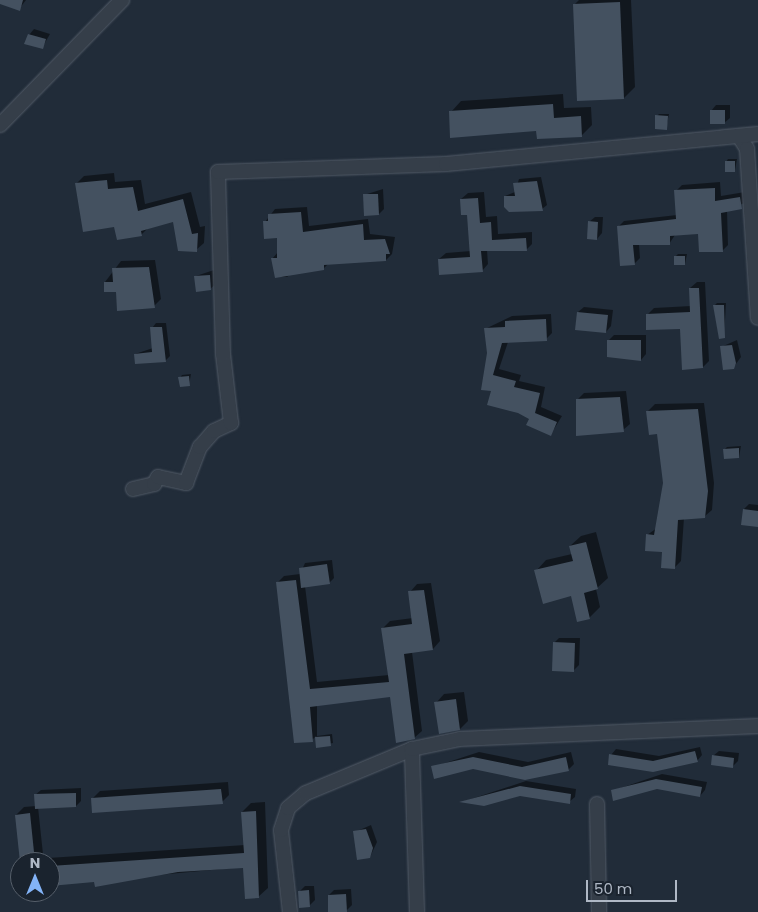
<!DOCTYPE html>
<style>
body{margin:0}
#map{position:relative;width:758px;height:912px;overflow:hidden;background:#212c39;font-family:Poppins,sans-serif}
div>[style]{position:absolute}
.shadow>*{inset:0;background:#0007}
.building>*{inset:0;background:#445160}
.roads{filter:drop-shadow(0 0 1px #525b67) drop-shadow(0 0 1px #525b67)}
.minor>*{height:14px;margin:-7px;padding:0 7px;transform-origin:7px;border-radius:7px;background:#353e49}
span{translate:-50% -50%;white-space:nowrap;text-align:center;line-height:1.15;-webkit-text-stroke:4px #1a232e;paint-order:stroke}
.north{position:absolute;left:10px;top:852px;width:50px;height:50px;box-sizing:border-box;background:#1a232e;border:1px solid #565f6a;border-radius:50%;rotate:0deg;font-size:14px;font-weight:700;line-height:20px;text-align:center;color:#afb8c5}
.north::after{content:'';display:block;margin:auto;width:18px;height:22px;background:#83b3f7;clip-path:polygon(50% 0,100% 100%,50% 72%,0 100%)}
.scale{position:absolute;left:586px;top:880px;width:91px;height:22px;box-sizing:border-box;border:2px solid #afb8c5;border-top:0;padding-left:6px;font-size:15px;line-height:18px;white-space:nowrap;color:#afb8c5;-webkit-text-stroke:4px #1a232e;paint-order:stroke}
</style>
<div id="map">
<div class="shadow">
<i style="clip-path:polygon(0 0,26px 0,19px 9px)"></i>
<i style="clip-path:polygon(579px 0,631px 0,635px 87px,624px 98px,574px 5px)"></i>
<i style="clip-path:polygon(34px 29px,50px 34px,42px 48px,29px 35px)"></i>
<i style="clip-path:polygon(563px 94px,564px 108px,591px 107px,592px 125px,582px 135px,451px 112px,461px 101px)"></i>
<i style="clip-path:polygon(716px 105px,730px 105px,730px 118px,724px 123px,711px 111px)"></i>
<i style="clip-path:polygon(659px 114px,669px 114px,666px 128px,657px 116px)"></i>
<i style="clip-path:polygon(728px 159px,737px 159px,735px 170px,726px 162px)"></i>
<i style="clip-path:polygon(114px 173px,115px 182px,141px 180px,145px 204px,191px 192px,200px 227px,205px 226px,204px 243px,196px 250px,174px 221px,149px 227px,141px 235px,115px 226px,76px 184px,84px 176px)"></i>
<i style="clip-path:polygon(541px 177px,547px 205px,542px 209px,505px 196px,515px 192px,519px 179px)"></i>
<i style="clip-path:polygon(720px 182px,721px 196px,745px 192px,747px 202px,727px 210px,728px 245px,722px 251px,699px 233px,675px 235px,669px 244px,639px 244px,640px 258px,634px 264px,618px 227px,624px 221px,677px 215px,676px 191px,682px 185px)"></i>
<i style="clip-path:polygon(383px 189px,384px 209px,379px 214px,364px 195px)"></i>
<i style="clip-path:polygon(484px 192px,486px 217px,497px 216px,498px 234px,532px 232px,532px 244px,526px 250px,487px 250px,488px 264px,482px 271px,439px 259px,446px 253px,471px 251px,468px 214px,461px 199px,468px 193px)"></i>
<i style="clip-path:polygon(307px 207px,309px 226px,368px 219px,370px 234px,395px 237px,392px 254px,386px 260px,329px 263px,324px 268px,295px 270px,287px 277px,276px 277px,272px 259px,278px 252px,278px 237px,265px 222px,275px 209px)"></i>
<i style="clip-path:polygon(595px 217px,603px 217px,602px 233px,597px 239px,589px 222px)"></i>
<i style="clip-path:polygon(678px 254px,687px 254px,685px 264px,675px 257px)"></i>
<i style="clip-path:polygon(155px 260px,161px 299px,154px 306px,105px 282px,121px 261px)"></i>
<i style="clip-path:polygon(214px 270px,216px 284px,210px 289px,196px 276px)"></i>
<i style="clip-path:polygon(697px 282px,705px 282px,709px 361px,703px 367px,681px 328px,647px 315px,654px 308px,691px 306px,690px 288px)"></i>
<i style="clip-path:polygon(717px 303px,726px 303px,724px 337px,715px 305px)"></i>
<i style="clip-path:polygon(584px 307px,613px 310px,611px 326px,606px 332px,578px 312px)"></i>
<i style="clip-path:polygon(551px 314px,552px 333px,546px 339px,508px 342px,499px 369px,521px 375px,519px 381px,545px 387px,541px 407px,562px 416px,551px 434px,492px 390px,485px 329px,512px 316px)"></i>
<i style="clip-path:polygon(156px 323px,166px 323px,170px 356px,165px 361px,135px 354px,153px 348px,152px 328px)"></i>
<i style="clip-path:polygon(614px 335px,646px 335px,646px 354px,641px 360px,609px 340px)"></i>
<i style="clip-path:polygon(737px 340px,741px 357px,733px 368px,721px 347px)"></i>
<i style="clip-path:polygon(191px 374px,189px 385px,180px 378px,182px 375px)"></i>
<i style="clip-path:polygon(626px 391px,630px 424px,623px 430px,577px 400px,584px 393px)"></i>
<i style="clip-path:polygon(704px 403px,714px 483px,712px 510px,705px 516px,684px 518px,681px 561px,675px 567px,647px 535px,657px 528px,665px 483px,658px 433px,648px 411px,655px 404px)"></i>
<i style="clip-path:polygon(741px 446px,739px 457px,725px 449px,727px 447px)"></i>
<i style="clip-path:polygon(749px 504px,758px 505px,758px 525px,744px 509px)"></i>
<i style="clip-path:polygon(596px 532px,608px 578px,596px 589px,600px 607px,589px 618px,572px 595px,536px 571px,546px 560px,572px 554px,570px 546px,581px 536px)"></i>
<i style="clip-path:polygon(332px 560px,334px 578px,329px 583px,305px 586px,317px 682px,389px 675px,383px 628px,390px 621px,413px 618px,410px 592px,417px 584px,431px 583px,440px 641px,433px 649px,412px 652px,422px 731px,414px 738px,392px 696px,317px 705px,317px 736px,332px 734px,333px 743px,317px 746px,316px 736px,312px 740px,277px 583px,284px 576px,300px 574px,305px 563px)"></i>
<i style="clip-path:polygon(559px 638px,580px 638px,579px 665px,573px 671px,554px 643px)"></i>
<i style="clip-path:polygon(464px 692px,468px 721px,460px 729px,436px 703px,444px 694px)"></i>
<i style="clip-path:polygon(700px 747px,702px 755px,697px 761px,653px 770px,611px 755px,616px 749px,659px 756px)"></i>
<i style="clip-path:polygon(719px 751px,739px 753px,738px 761px,733px 766px,713px 756px)"></i>
<i style="clip-path:polygon(479px 752px,528px 762px,571px 752px,574px 764px,568px 770px,433px 767px)"></i>
<i style="clip-path:polygon(662px 774px,707px 782px,705px 790px,700px 796px,656px 788px,612px 791px)"></i>
<i style="clip-path:polygon(526px 781px,576px 789px,575px 797px,569px 802px,520px 795px,462px 802px)"></i>
<i style="clip-path:polygon(228px 782px,229px 795px,222px 802px,92px 799px,100px 791px)"></i>
<i style="clip-path:polygon(81px 788px,81px 801px,76px 806px,38px 807px,43px 854px,35px 862px,21px 862px,16px 815px,24px 807px,36px 806px,35px 795px,41px 790px)"></i>
<i style="clip-path:polygon(265px 802px,268px 888px,258px 897px,244px 867px,50px 885px,50px 862px,45px 862px,48px 858px,245px 845px,242px 812px,251px 803px)"></i>
<i style="clip-path:polygon(371px 825px,377px 842px,370px 857px,355px 832px)"></i>
<i style="clip-path:polygon(305px 886px,314px 886px,315px 900px,309px 906px,299px 892px)"></i>
<i style="clip-path:polygon(351px 889px,352px 905px,346px 911px,329px 895px,334px 890px)"></i>
</div>
<div class="building">
<i style="clip-path:polygon(0 0,23px 0,20px 11px,0 4px)"></i>
<i style="clip-path:polygon(620px 2px,624px 99px,577px 101px,573px 4px)"></i>
<i style="clip-path:polygon(28px 34px,46px 39px,43px 49px,24px 44px)"></i>
<i style="clip-path:polygon(553px 104px,554px 118px,581px 116px,582px 137px,537px 139px,536px 131px,450px 138px,449px 111px)"></i>
<i style="clip-path:polygon(710px 110px,725px 110px,725px 124px,710px 124px)"></i>
<i style="clip-path:polygon(655px 115px,668px 116px,667px 130px,655px 129px)"></i>
<i style="clip-path:polygon(725px 161px,735px 161px,735px 172px,725px 172px)"></i>
<i style="clip-path:polygon(107px 180px,108px 189px,133px 187px,138px 211px,183px 199px,192px 234px,198px 233px,197px 252px,178px 251px,173px 222px,141px 231px,142px 236px,117px 240px,114px 227px,83px 232px,75px 183px)"></i>
<i style="clip-path:polygon(537px 181px,543px 211px,509px 212px,504px 207px,504px 196px,515px 196px,513px 183px)"></i>
<i style="clip-path:polygon(715px 188px,715px 201px,740px 197px,742px 209px,721px 213px,723px 252px,699px 252px,698px 234px,670px 236px,670px 245px,633px 245px,635px 265px,620px 266px,617px 226px,676px 219px,674px 190px)"></i>
<i style="clip-path:polygon(363px 194px,378px 194px,379px 215px,364px 216px)"></i>
<i style="clip-path:polygon(478px 198px,480px 223px,491px 222px,492px 240px,526px 238px,527px 251px,481px 251px,483px 272px,439px 275px,438px 259px,470px 257px,467px 215px,461px 215px,460px 199px)"></i>
<i style="clip-path:polygon(301px 212px,303px 232px,363px 224px,364px 240px,385px 239px,390px 254px,386px 254px,386px 261px,324px 265px,324px 270px,275px 278px,271px 258px,277px 258px,277px 238px,264px 239px,263px 221px,268px 221px,268px 214px)"></i>
<i style="clip-path:polygon(588px 221px,598px 222px,597px 240px,587px 239px)"></i>
<i style="clip-path:polygon(674px 256px,685px 256px,685px 265px,674px 265px)"></i>
<i style="clip-path:polygon(149px 267px,155px 308px,117px 311px,116px 292px,104px 292px,104px 282px,113px 282px,112px 268px)"></i>
<i style="clip-path:polygon(210px 275px,211px 290px,196px 292px,194px 276px)"></i>
<i style="clip-path:polygon(689px 288px,699px 288px,703px 368px,682px 370px,680px 329px,646px 330px,646px 314px,690px 312px)"></i>
<i style="clip-path:polygon(713px 305px,724px 305px,725px 338px,719px 339px)"></i>
<i style="clip-path:polygon(577px 312px,608px 315px,606px 333px,575px 330px)"></i>
<i style="clip-path:polygon(546px 319px,547px 341px,502px 343px,493px 375px,516px 381px,514px 387px,540px 393px,535px 413px,557px 422px,551px 436px,526px 425px,529px 419px,518px 413px,487px 405px,491px 391px,481px 390px,487px 353px,484px 328px,505px 327px,505px 321px)"></i>
<i style="clip-path:polygon(150px 327px,162px 327px,166px 362px,135px 364px,134px 354px,152px 352px)"></i>
<i style="clip-path:polygon(607px 340px,641px 340px,641px 361px,607px 357px)"></i>
<i style="clip-path:polygon(732px 345px,736px 363px,734px 369px,723px 370px,720px 346px)"></i>
<i style="clip-path:polygon(189px 376px,190px 386px,180px 387px,178px 377px)"></i>
<i style="clip-path:polygon(620px 397px,624px 432px,576px 436px,576px 399px)"></i>
<i style="clip-path:polygon(698px 409px,708px 491px,705px 518px,678px 520px,675px 569px,661px 568px,662px 552px,645px 551px,646px 534px,654px 535px,663px 483px,657px 434px,649px 435px,646px 411px)"></i>
<i style="clip-path:polygon(739px 448px,739px 458px,724px 459px,723px 449px)"></i>
<i style="clip-path:polygon(743px 509px,758px 511px,758px 527px,741px 525px)"></i>
<i style="clip-path:polygon(586px 542px,598px 589px,584px 593px,590px 619px,577px 622px,571px 596px,543px 604px,534px 570px,573px 561px,569px 546px)"></i>
<i style="clip-path:polygon(327px 564px,330px 584px,301px 588px,299px 568px)"></i>
<i style="clip-path:polygon(296px 580px,310px 689px,389px 682px,381px 628px,412px 624px,408px 591px,424px 590px,433px 650px,404px 654px,415px 739px,396px 743px,390px 697px,310px 707px,313px 742px,294px 743px,276px 582px)"></i>
<i style="clip-path:polygon(553px 642px,575px 643px,574px 672px,552px 671px)"></i>
<i style="clip-path:polygon(456px 699px,460px 730px,439px 734px,434px 702px)"></i>
<i style="clip-path:polygon(330px 736px,331px 746px,316px 748px,315px 737px)"></i>
<i style="clip-path:polygon(695px 751px,698px 762px,653px 772px,608px 765px,609px 754px,653px 761px)"></i>
<i style="clip-path:polygon(712px 755px,734px 758px,733px 768px,711px 765px)"></i>
<i style="clip-path:polygon(473px 757px,522px 767px,566px 757px,569px 771px,525px 780px,473px 769px,434px 779px,431px 766px)"></i>
<i style="clip-path:polygon(656px 779px,702px 787px,700px 797px,657px 789px,613px 801px,611px 790px)"></i>
<i style="clip-path:polygon(520px 786px,571px 794px,570px 804px,520px 796px,484px 806px,459px 802px)"></i>
<i style="clip-path:polygon(221px 789px,223px 804px,92px 813px,91px 798px)"></i>
<i style="clip-path:polygon(76px 793px,76px 807px,35px 809px,34px 794px)"></i>
<i style="clip-path:polygon(256px 811px,259px 898px,245px 899px,243px 868px,178px 872px,95px 887px,94px 882px,50px 886px,50px 866px,244px 853px,241px 812px)"></i>
<i style="clip-path:polygon(30px 813px,35px 862px,20px 862px,15px 815px)"></i>
<i style="clip-path:polygon(366px 829px,373px 848px,370px 858px,357px 860px,353px 831px)"></i>
<i style="clip-path:polygon(309px 890px,310px 907px,299px 908px,298px 891px)"></i>
<i style="clip-path:polygon(346px 894px,347px 912px,328px 912px,328px 895px)"></i>
</div>
<div class="roads">
<div class="minor">
<i style="left:0;top:125px;width:175px;rotate:-45.7deg"></i>
<i style="left:739px;top:136px;width:15px;rotate:58deg"></i>
<i style="left:747px;top:149px;width:169px;rotate:86.3deg"></i>
<i style="left:133px;top:489px;width:22px;rotate:-13deg"></i>
<i style="left:154px;top:484px;width:8px;rotate:-60deg"></i>
<i style="left:158px;top:477px;width:29px;rotate:12deg"></i>
<i style="left:186px;top:483px;width:39px;rotate:-69deg"></i>
<i style="left:200px;top:447px;width:21px;rotate:-49deg"></i>
<i style="left:214px;top:431px;width:19px;rotate:-25deg"></i>
<i style="left:231px;top:423px;width:69px;rotate:-96.6deg"></i>
<i style="left:223px;top:354px;width:182px;rotate:-91.6deg"></i>
<i style="left:218px;top:172px;width:228px;rotate:-2deg"></i>
<i style="left:446px;top:164px;width:313px;rotate:-5.5deg"></i>
<i style="left:597px;top:804px;width:108px;rotate:88.9deg"></i>
<i style="left:290px;top:912px;width:82px;rotate:-96.3deg"></i>
<i style="left:281px;top:830px;width:23px;rotate:-72deg"></i>
<i style="left:288px;top:808px;width:23px;rotate:-40deg"></i>
<i style="left:306px;top:793px;width:115px;rotate:-22.5deg"></i>
<i style="left:417px;top:912px;width:163px;rotate:-91.8deg"></i>
<i style="left:412px;top:749px;width:49px;rotate:-11.8deg"></i>
<i style="left:460px;top:739px;width:298px;rotate:-2.5deg"></i>
</div>
</div>
<div class="north">N</div>
<div class="scale">50 m</div>
</div>
